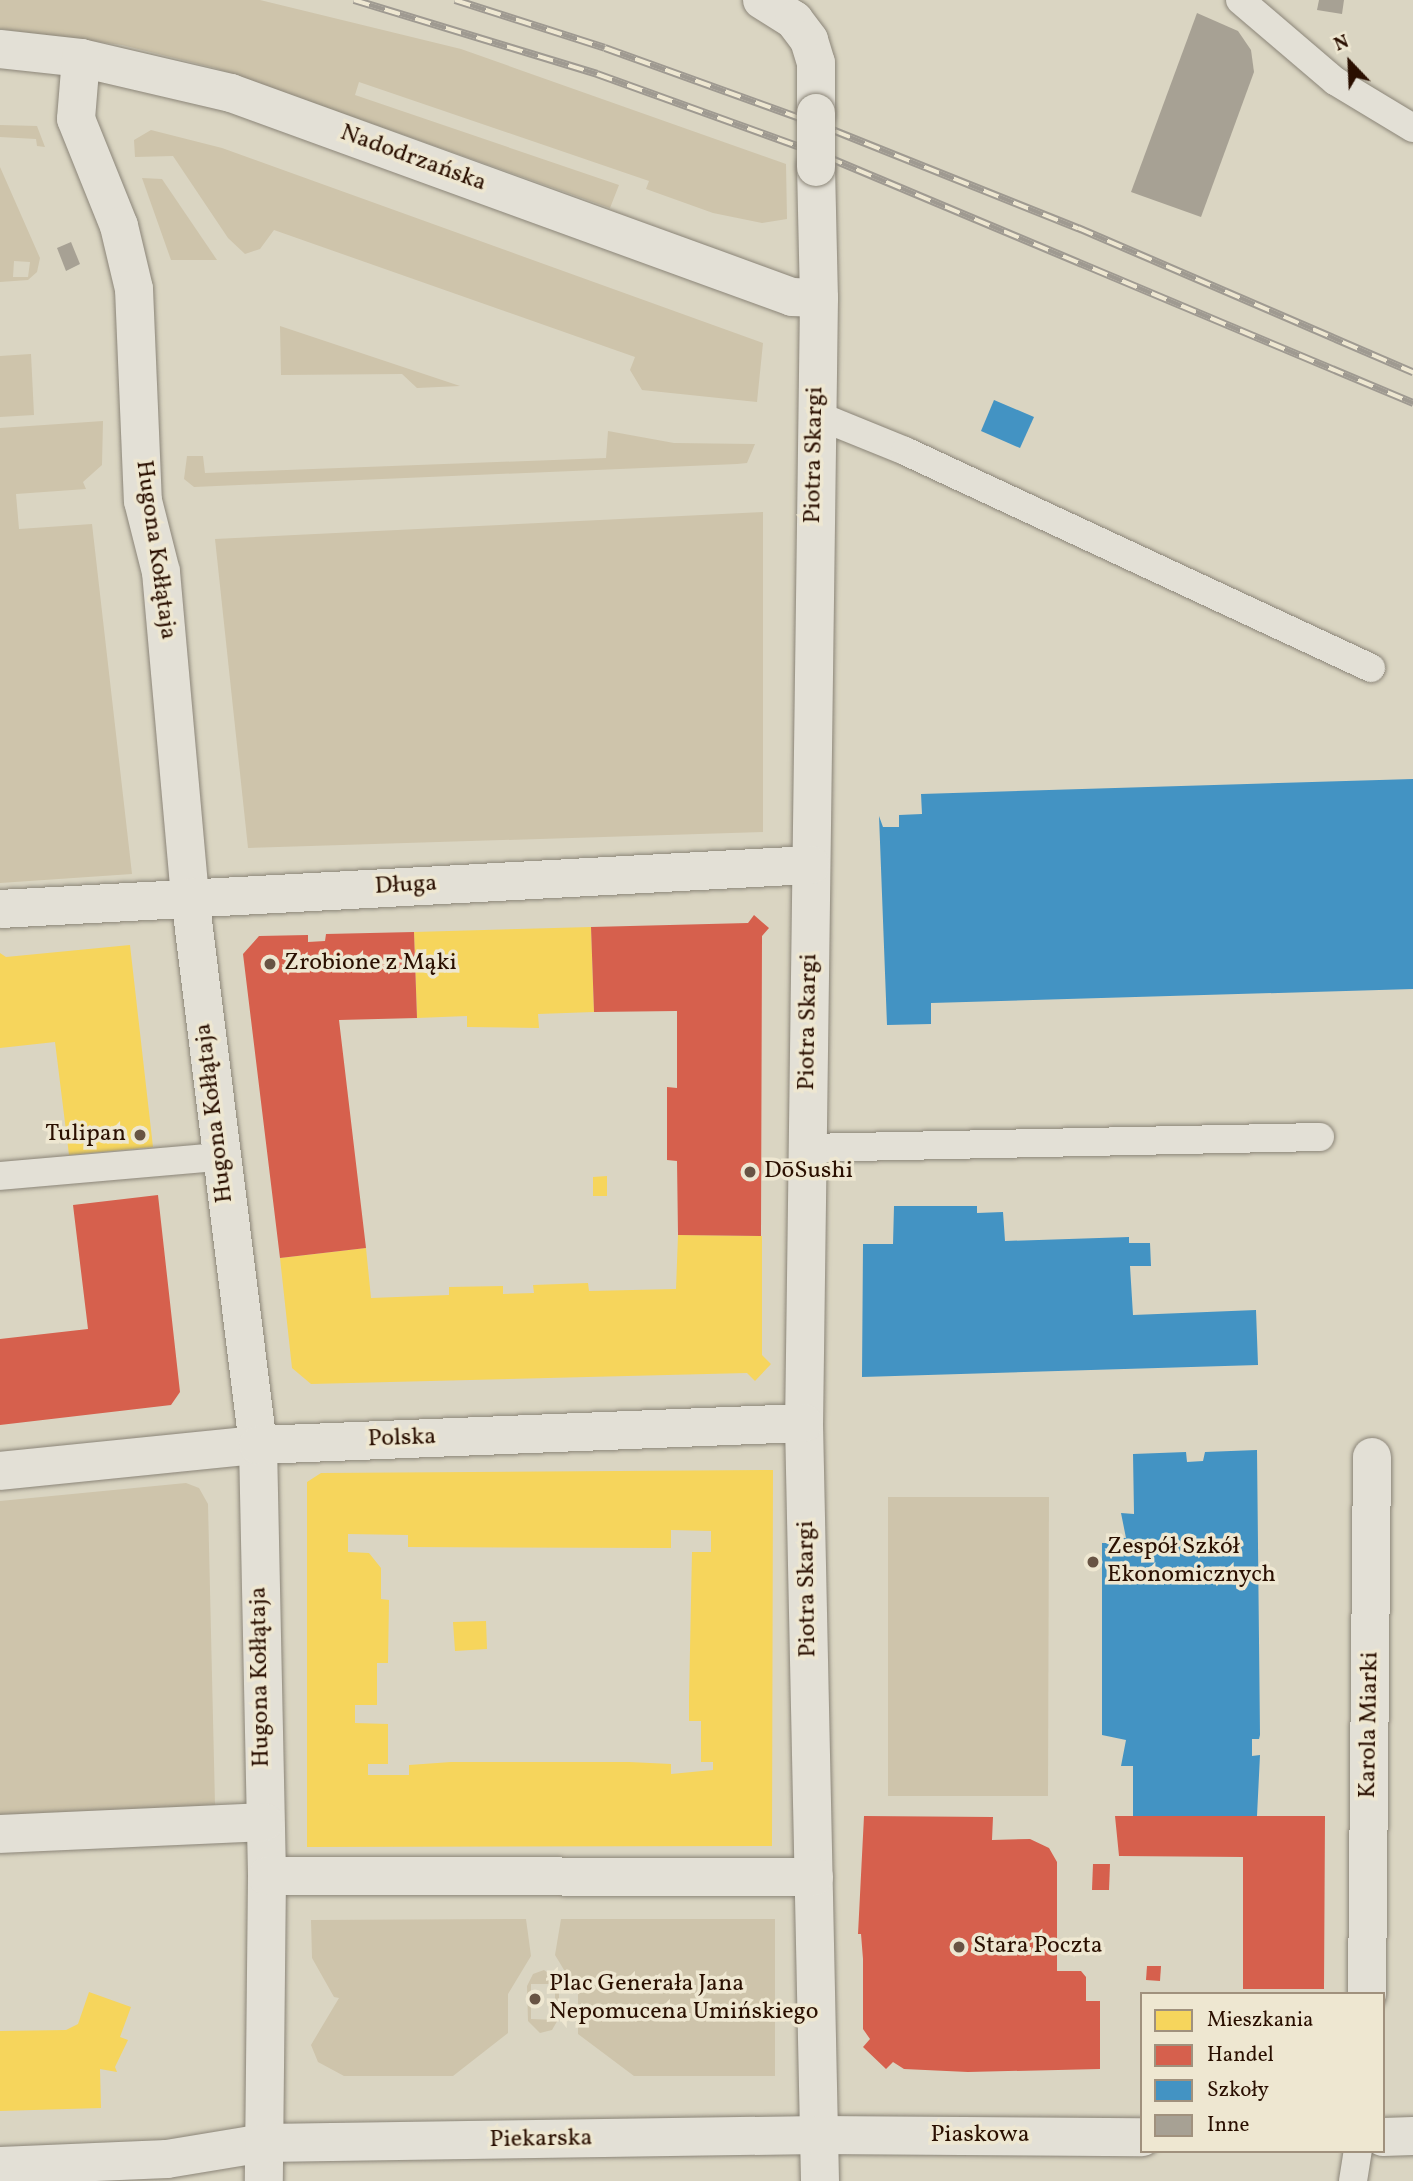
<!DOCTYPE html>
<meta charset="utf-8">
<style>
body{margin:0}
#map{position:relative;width:1413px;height:2181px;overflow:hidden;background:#dad5c2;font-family:Vollkorn,serif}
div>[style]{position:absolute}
.green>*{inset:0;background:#cec4ab}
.homes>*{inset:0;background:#f6d55c}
.shops>*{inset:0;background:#d6604d}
.schools>*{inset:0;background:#4393c3}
.building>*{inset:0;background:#a7a194}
.roads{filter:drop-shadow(0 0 2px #8b8578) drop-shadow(0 0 2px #8b8578)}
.lane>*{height:28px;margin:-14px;padding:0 14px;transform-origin:14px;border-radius:14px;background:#e3e0d6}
.street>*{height:38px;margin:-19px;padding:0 19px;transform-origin:19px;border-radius:19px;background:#e3e0d6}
.rail>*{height:8px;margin-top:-4px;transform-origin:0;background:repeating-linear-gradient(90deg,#eee7d1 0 16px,#9f9a91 0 32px);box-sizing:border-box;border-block:2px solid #9f9a91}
.bridges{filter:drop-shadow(0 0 2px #8b8578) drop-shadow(0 0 2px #8b8578)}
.street-bridge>*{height:38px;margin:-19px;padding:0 19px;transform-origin:19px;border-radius:19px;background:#e3e0d6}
.dots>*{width:19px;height:19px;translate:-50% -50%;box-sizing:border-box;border:4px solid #eee7d1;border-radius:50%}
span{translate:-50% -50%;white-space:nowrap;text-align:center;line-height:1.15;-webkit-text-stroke:7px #eee7d1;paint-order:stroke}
.street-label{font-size:24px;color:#2a0f00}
.poi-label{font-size:24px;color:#2a0f00}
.left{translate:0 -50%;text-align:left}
.right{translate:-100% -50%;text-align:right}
.legend{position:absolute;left:1140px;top:1992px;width:245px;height:161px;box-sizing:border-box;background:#eee7d1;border:2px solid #a0917d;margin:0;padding:9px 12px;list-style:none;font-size:21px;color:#2a0f00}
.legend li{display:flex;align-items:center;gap:14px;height:35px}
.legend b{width:35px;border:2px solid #a0917d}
.north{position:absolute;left:1315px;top:28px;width:70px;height:70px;-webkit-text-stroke:5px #eee7d1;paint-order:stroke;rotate:337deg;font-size:19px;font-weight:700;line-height:28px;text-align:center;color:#2a0f00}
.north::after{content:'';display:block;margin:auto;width:24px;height:32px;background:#2a0f00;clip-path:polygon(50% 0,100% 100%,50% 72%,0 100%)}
</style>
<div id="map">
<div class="green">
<i style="clip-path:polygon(0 0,260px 0,461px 49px,786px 164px,787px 219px,762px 223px,713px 213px,646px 189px,649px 181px,359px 82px,355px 95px,619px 185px,610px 208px,215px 68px,122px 45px,0 29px)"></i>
<i style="clip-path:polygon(0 125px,37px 126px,45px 147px,37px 146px,36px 139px,0 137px)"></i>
<i style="clip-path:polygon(151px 130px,222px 148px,763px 343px,757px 402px,642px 390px,630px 370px,635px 357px,274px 230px,260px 249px,245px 254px,228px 238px,173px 156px,135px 157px,134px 140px)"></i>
<i style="clip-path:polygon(evenodd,0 167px,40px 258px,37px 272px,28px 280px,0 282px,0 167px,14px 261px,30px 262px,28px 277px,13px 277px,14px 261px)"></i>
<i style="clip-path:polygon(142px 178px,162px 179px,217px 260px,171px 260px)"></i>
<i style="clip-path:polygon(280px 326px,460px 386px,417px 388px,402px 374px,281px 375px)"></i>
<i style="clip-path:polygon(31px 354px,34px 415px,0 417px,0 356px)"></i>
<i style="clip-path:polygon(103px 421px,102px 465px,83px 482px,86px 489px,16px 494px,19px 529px,92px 524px,132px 874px,0 883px,0 428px)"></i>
<i style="clip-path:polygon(608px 431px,674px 443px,755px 444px,747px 463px,737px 464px,194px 487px,184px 479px,187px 456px,203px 456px,205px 473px,606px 458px)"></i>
<i style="clip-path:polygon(763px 512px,763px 832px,248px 848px,215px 539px)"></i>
<i style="clip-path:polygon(186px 1483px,199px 1488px,208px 1504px,215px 1805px,0 1819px,0 1501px)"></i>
<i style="clip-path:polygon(888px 1497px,1049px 1497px,1048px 1796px,888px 1796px)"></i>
<i style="clip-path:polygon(526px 1919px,531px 1956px,508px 1994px,508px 2033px,453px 2076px,344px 2076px,318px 2062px,311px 2045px,339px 1998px,334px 1997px,312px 1958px,311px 1920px)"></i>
<i style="clip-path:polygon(561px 1919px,775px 1919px,775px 2076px,634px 2076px,578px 2034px,578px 1993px,555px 1955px)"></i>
<i style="clip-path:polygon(evenodd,544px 1970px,559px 1981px,559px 2018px,552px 2030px,540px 2033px,528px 2021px,527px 1986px,533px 1974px,544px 1970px,531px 1984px,555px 1984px,555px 2020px,531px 2019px,531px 1984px)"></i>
</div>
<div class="homes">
<i style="clip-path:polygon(591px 927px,594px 1012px,538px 1014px,539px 1028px,467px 1027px,467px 1016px,417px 1018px,414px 932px)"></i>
<i style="clip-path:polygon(130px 945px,153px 1147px,69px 1155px,55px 1042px,0 1048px,0 953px,6px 957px)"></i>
<i style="clip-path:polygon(607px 1176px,607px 1196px,593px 1196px,593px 1177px)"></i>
<i style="clip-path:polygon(678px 1235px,762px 1236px,762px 1355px,771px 1364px,755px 1381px,747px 1373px,311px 1384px,292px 1368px,280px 1258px,366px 1248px,371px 1298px,449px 1295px,449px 1287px,503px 1286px,503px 1294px,534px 1293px,533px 1285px,588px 1283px,589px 1291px,676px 1289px)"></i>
<i style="clip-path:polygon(evenodd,773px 1470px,772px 1846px,307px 1847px,307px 1482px,321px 1473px,773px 1470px,671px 1530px,711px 1531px,711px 1552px,692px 1552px,689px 1698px,689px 1721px,701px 1721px,701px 1762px,713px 1762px,713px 1770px,671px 1774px,671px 1764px,629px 1762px,451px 1762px,409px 1765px,409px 1775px,368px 1775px,368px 1764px,388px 1764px,388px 1724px,355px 1723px,355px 1705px,377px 1705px,377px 1663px,388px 1663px,389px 1600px,381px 1599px,381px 1568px,369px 1553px,348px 1552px,348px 1534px,408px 1535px,408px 1547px,671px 1548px,671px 1530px)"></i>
<i style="clip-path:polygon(486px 1621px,487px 1649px,455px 1651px,453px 1622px)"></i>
<i style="clip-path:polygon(89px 1992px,131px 2007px,120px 2037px,128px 2040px,115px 2067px,117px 2072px,100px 2069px,101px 2108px,0 2111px,0 2031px,66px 2030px,78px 2024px)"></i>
</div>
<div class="shops">
<i style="clip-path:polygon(754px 915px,769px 928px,762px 936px,761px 1236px,678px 1235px,677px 1161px,667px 1160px,667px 1087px,677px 1088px,677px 1011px,594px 1012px,591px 927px,748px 923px)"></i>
<i style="clip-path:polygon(414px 932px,417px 1018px,339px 1020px,366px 1248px,280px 1258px,243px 954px,259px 936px,308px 935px,308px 942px,325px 941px,326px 934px)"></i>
<i style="clip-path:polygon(158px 1195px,180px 1392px,171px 1405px,0 1425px,0 1339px,88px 1329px,73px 1205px)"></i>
<i style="clip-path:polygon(864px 1816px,993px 1817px,992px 1840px,1030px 1839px,1049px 1848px,1057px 1862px,1057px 1971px,1081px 1971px,1086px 1977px,1086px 2001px,1100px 2001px,1100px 2069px,968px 2072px,904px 2069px,893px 2062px,886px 2069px,863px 2047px,870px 2039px,863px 2029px,863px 1959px,861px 1934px,858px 1934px)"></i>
<i style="clip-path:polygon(1115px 1816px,1325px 1816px,1324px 1989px,1243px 1989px,1243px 1857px,1119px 1856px)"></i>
<i style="clip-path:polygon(1093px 1864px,1110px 1864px,1109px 1890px,1092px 1890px)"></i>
<i style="clip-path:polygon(1147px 1966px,1161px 1966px,1160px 1981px,1146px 1980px)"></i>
</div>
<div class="schools">
<i style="clip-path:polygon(994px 400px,1034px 417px,1020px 448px,981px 431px)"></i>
<i style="clip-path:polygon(1413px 779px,1413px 989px,931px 1003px,931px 1024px,887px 1025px,879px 816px,883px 827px,899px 827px,899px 815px,922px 814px,921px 794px)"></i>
<i style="clip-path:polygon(894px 1206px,977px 1206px,977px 1213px,1003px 1212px,1005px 1241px,1129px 1237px,1129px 1243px,1150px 1243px,1151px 1266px,1130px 1266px,1133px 1315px,1256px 1310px,1258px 1365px,862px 1377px,863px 1244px,893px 1244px)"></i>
<i style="clip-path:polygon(1257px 1450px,1260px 1735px,1259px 1739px,1252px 1739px,1252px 1756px,1260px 1755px,1257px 1816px,1133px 1816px,1133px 1766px,1121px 1766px,1126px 1740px,1102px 1735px,1102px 1543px,1120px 1543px,1121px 1538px,1126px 1538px,1121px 1513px,1134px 1514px,1133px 1454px,1186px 1452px,1187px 1462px,1203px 1461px,1205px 1452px)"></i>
</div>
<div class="building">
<i style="clip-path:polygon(1319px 0,1344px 0,1342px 14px,1317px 10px)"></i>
<i style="clip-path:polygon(1197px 13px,1238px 31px,1251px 50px,1254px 72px,1201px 217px,1131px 192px)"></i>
<i style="clip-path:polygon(71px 242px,80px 264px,66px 271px,57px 248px)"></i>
</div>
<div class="roads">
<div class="lane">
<i style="left:1240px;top:0;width:125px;rotate:40.5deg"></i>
<i style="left:1335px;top:81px;width:91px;rotate:31.1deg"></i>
<i style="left:814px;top:414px;width:98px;rotate:22.1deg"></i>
<i style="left:905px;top:451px;width:514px;rotate:24.97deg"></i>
<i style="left:807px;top:1148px;width:513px;rotate:-1.23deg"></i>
<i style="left:0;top:1176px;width:220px;rotate:-5deg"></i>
<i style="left:1353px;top:2181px;width:30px;rotate:-81deg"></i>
</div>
<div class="street">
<i style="left:762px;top:0;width:38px;rotate:32deg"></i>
<i style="left:794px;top:20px;width:25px;rotate:53deg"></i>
<i style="left:809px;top:40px;width:24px;rotate:73deg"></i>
<i style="left:816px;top:63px;width:50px;rotate:90deg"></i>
<i style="left:0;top:49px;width:81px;rotate:6.3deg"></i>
<i style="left:81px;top:58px;width:154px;rotate:13.1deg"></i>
<i style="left:231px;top:93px;width:597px;rotate:19.98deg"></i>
<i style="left:792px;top:297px;width:27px;rotate:2deg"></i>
<i style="left:81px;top:58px;width:61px;rotate:94.7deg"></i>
<i style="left:76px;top:119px;width:115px;rotate:68.1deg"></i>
<i style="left:119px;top:226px;width:65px;rotate:76.6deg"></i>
<i style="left:134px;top:289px;width:212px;rotate:87.6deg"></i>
<i style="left:143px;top:501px;width:73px;rotate:75.8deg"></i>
<i style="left:161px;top:572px;width:326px;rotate:84.9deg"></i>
<i style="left:190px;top:897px;width:552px;rotate:82.93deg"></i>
<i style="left:258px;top:1445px;width:431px;rotate:88.8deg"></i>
<i style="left:267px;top:1876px;width:305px;rotate:90.6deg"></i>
<i style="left:816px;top:167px;width:131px;rotate:88.7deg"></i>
<i style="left:819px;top:298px;width:1125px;rotate:90.76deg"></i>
<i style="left:804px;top:1423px;width:758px;rotate:88.79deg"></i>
<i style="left:0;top:909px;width:812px;rotate:-3.11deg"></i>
<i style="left:0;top:1471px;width:259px;rotate:-5.8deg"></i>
<i style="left:258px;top:1445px;width:546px;rotate:-2.31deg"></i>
<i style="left:0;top:1834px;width:264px;rotate:-2.6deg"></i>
<i style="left:267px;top:1876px;width:547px;rotate:0.1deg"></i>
<i style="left:1367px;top:1994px;width:537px;rotate:-89.47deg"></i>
<i style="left:1383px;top:2137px;width:30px;rotate:-2deg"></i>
<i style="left:0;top:2166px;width:167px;rotate:-2.4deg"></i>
<i style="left:167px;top:2159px;width:98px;rotate:-9.4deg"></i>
<i style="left:264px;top:2143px;width:555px;rotate:-0.83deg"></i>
<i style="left:819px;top:2135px;width:323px;rotate:0.4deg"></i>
</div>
</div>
<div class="rail">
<i style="left:354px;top:0;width:254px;rotate:16.9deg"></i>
<i style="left:597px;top:74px;width:245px;rotate:19.8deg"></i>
<i style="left:827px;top:157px;width:636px;rotate:22.77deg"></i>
<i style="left:455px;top:0;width:157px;rotate:17.7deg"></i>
<i style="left:605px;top:48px;width:245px;rotate:19.8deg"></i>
<i style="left:835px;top:131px;width:262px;rotate:21.8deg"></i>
<i style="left:1078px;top:228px;width:365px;rotate:23.3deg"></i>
</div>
<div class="bridges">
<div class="street-bridge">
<i style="left:816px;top:113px;width:54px;rotate:90deg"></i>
</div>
</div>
<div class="dots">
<i style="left:270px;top:964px;background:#685444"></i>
<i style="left:140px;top:1135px;background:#685444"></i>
<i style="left:750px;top:1172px;background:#685444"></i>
<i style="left:1093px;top:1562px;background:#685444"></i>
<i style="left:959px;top:1947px;background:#685444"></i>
<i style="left:535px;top:1999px;background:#685444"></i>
</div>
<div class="street-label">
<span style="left:413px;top:159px;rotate:20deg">Nadodrzańska</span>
<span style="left:815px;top:455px;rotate:-89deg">Piotra Skargi</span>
<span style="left:155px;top:550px;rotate:82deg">Hugona Kołłątaja</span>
<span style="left:406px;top:886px;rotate:-3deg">Długa</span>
<span style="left:809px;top:1022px;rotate:-89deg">Piotra Skargi</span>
<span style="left:215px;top:1113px;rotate:-97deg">Hugona Kołłątaja</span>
<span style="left:402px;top:1439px;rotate:-2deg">Polska</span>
<span style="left:808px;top:1589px;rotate:-91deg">Piotra Skargi</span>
<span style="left:261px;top:1677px;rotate:-91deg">Hugona Kołłątaja</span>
<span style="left:1370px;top:1725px;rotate:-89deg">Karola Miarki</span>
<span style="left:980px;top:2136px">Piaskowa</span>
<span style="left:541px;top:2140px;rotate:-1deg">Piekarska</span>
</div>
<div class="poi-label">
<span class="left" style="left:284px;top:964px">Zrobione z Mąki</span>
<span class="right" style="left:126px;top:1135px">Tulipan</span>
<span class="left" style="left:764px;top:1172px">DōSushi</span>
<span class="left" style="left:1107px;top:1562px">Zespół Szkół<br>Ekonomicznych</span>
<span class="left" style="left:973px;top:1947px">Stara Poczta</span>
<span class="left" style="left:549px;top:1999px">Plac Generała Jana<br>Nepomucena Umińskiego</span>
</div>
<ul class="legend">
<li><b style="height:19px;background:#f6d55c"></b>Mieszkania</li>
<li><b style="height:19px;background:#d6604d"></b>Handel</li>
<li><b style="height:19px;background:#4393c3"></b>Szkoły</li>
<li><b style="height:19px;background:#a7a194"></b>Inne</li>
</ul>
<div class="north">N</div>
</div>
